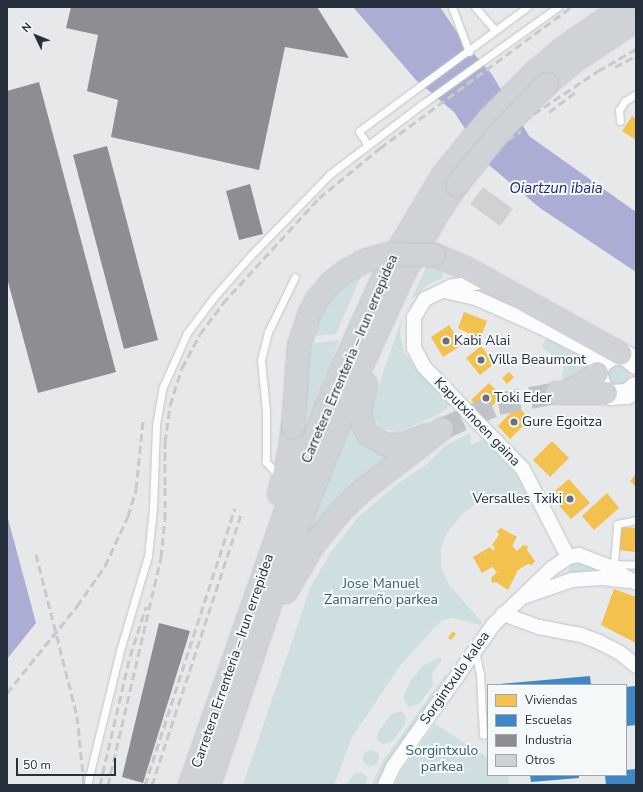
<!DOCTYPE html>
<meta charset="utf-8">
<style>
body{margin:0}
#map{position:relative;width:643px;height:792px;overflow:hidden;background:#e6e8ea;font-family:"Nunito Sans",sans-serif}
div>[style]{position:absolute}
.green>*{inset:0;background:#cfdfe1}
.round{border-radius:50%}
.water>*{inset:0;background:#abadd4}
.homes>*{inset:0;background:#f2c14e}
.schools>*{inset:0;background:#3f88c5}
.industry>*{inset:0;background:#8d8d92}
.building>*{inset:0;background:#cfd1d3}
.primary-tunnel>*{height:22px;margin-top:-11px;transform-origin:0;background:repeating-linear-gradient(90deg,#bfc3c7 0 22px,transparent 0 33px)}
.roads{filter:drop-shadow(0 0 1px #c3c5c7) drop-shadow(0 0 1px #c3c5c7)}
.service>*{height:7px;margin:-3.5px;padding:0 3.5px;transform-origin:3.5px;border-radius:3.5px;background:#fbfcfc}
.minor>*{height:14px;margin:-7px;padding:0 7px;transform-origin:7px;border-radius:7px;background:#fbfcfc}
.secondary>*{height:20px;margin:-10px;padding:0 10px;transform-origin:10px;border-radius:10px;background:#fbfcfc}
.primary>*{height:22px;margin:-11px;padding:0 11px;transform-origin:11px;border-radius:11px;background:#cfd2d6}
.rail>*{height:3px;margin-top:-1.5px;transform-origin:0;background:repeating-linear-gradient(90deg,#c7c9cb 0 8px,transparent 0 12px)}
.bridges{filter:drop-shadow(0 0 1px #c2c6c9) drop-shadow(0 0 1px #c2c6c9)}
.primary-bridge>*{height:22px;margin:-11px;padding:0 11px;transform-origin:11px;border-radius:11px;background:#cfd2d6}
.dots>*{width:11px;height:11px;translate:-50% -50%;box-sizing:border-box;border:2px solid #f4f8f9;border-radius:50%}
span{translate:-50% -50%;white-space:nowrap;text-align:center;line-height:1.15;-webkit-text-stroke:4px #f4f8f9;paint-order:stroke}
.poi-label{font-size:14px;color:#25303c}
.left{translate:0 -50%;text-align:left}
.right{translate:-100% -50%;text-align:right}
.street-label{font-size:14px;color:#25303c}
.park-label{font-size:14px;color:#34636f}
.water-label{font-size:15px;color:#252772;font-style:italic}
.frame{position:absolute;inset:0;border:8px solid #25303c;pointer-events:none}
.legend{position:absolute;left:487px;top:684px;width:140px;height:92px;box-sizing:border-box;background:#f4f8f9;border:1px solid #a1a8ad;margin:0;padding:5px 7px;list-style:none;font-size:12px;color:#25303c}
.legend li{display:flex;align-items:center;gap:8px;height:20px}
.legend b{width:20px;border:1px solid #a1a8ad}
.north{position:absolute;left:16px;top:16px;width:40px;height:40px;-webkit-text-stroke:3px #f4f8f9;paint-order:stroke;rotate:313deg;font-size:11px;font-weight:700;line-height:16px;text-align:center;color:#25303c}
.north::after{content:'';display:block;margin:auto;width:14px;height:18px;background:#25303c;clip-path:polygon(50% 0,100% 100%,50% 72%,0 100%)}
.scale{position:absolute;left:16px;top:758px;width:100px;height:18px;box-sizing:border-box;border:2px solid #25303c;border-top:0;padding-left:5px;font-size:12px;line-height:14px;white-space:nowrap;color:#25303c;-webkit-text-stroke:3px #f4f8f9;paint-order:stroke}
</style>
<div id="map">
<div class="green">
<i style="clip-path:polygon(428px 263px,436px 266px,442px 272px,443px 278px,429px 284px,411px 300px)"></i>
<i style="clip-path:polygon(364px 270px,336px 334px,310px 336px,324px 303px)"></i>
<i style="clip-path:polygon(402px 318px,400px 333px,403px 349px,414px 367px,451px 405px,439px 414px,398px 432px,382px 428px,373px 418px,372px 405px)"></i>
<i style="clip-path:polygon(547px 336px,585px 356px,589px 366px,576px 377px,562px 381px,564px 365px,542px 347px)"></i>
<i style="clip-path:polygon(339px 340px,313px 411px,297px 448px,309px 344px)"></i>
<i class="round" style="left:608px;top:364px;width:22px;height:22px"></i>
<i style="clip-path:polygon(352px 417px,393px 452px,297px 556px)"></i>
<i style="clip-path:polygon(470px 433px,471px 445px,484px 439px,518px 477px,531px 504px,511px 498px,483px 499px,462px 514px,445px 536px,441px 549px,441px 567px,449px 585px,482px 622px,480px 625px,453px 618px,443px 620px,435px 627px,400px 666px,352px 737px,334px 785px,243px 785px,310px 588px,329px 555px,358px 517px,400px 482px,427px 464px,445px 446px)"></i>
<i style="clip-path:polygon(581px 562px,594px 568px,594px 571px,573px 574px,568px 571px,571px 564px)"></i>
<i style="clip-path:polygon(440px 657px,442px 660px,432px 673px,433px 685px,419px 704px,408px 707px,403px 697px,411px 680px,423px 666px)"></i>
<i style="clip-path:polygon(446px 674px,446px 681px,386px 764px,378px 785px,371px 785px,383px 761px)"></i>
<i style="clip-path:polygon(401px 711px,406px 717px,405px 724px,392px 742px,382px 744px,377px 739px,378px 732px,391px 714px)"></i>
<i style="clip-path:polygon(435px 724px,488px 758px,488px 775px,507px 775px,509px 779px,508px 785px,395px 785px,400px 773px)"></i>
<i class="round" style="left:363px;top:750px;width:16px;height:16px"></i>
<i style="clip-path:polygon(361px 772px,367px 777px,366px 785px,347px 785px,354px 773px)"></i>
</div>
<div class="water">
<i style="clip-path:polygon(353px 7px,440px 7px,465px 44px,491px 73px,529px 136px,636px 212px,636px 272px,540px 208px,489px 165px,454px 112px,416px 80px)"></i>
<i style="clip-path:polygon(7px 515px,36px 623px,7px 659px)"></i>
</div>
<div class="homes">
<i style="clip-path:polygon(632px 116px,636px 119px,636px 140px,622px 131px)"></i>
<i style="clip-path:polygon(464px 312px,487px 321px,480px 339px,458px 328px)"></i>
<i style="clip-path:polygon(449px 325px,462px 345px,443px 357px,431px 337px)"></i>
<i style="clip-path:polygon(481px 346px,495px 363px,480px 375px,466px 358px)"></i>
<i style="clip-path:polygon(509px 372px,514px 377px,507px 384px,502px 378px)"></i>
<i style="clip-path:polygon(489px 383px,502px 396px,484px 414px,471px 400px)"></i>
<i style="clip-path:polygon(517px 406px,530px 419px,510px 439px,498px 426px)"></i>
<i style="clip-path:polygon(552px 441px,569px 458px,550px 477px,533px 460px)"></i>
<i style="clip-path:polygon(636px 474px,636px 487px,630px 481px)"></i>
<i style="clip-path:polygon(569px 479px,590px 503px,571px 519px,550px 495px)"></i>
<i style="clip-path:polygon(607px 493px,619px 508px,594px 530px,582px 516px)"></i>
<i style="clip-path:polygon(620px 527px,636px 528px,636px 552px,617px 550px)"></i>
<i style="clip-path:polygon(501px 528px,517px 537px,512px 546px,517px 551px,523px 545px,528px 546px,527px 550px,535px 561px,532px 565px,528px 564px,518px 570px,508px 590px,496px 582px,492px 583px,491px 578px,497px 572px,492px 567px,482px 573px,473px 557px,490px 547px,493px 551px,495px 548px,492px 545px,499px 535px,497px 531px)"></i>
<i style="clip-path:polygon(614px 589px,636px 597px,636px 643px,601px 625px)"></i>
<i style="clip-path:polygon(453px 631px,456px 634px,451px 640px,448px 638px)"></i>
</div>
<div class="schools">
<i style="clip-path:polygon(590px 676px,591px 685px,500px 685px,500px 684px)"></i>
<i style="clip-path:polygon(635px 686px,636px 725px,626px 726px,626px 687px)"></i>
<i style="clip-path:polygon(636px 769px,636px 785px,606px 785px,605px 775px,626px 775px,626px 770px)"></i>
<i style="clip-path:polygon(530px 775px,579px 775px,579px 778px,531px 782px)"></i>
</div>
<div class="industry">
<i style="clip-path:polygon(71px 7px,317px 7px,349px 58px,285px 47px,259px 170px,111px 137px,118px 100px,87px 91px,98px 35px,66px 28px)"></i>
<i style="clip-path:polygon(39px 82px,116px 372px,38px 393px,7px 278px,7px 91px)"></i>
<i style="clip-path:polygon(107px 146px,158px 340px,124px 349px,73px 155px)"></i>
<i style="clip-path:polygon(250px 184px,263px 234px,239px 240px,226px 191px)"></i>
<i style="clip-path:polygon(159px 623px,190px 631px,143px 783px,122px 777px)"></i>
</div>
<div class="building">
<i style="clip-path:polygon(483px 187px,513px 209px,500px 226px,470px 204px)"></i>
</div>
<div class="primary-tunnel">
<i style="left:442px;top:429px;width:61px;rotate:-24.1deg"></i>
<i style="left:498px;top:404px;width:60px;rotate:-10.6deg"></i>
</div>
<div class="roads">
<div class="service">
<i style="left:452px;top:7px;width:48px;rotate:69.3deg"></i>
<i style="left:475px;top:7px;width:30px;rotate:49deg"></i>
<i style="left:620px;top:121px;width:11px;rotate:-95deg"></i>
<i style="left:619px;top:110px;width:11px;rotate:-56deg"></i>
<i style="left:625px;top:101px;width:13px;rotate:-32deg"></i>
<i style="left:367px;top:144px;width:15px;rotate:-122deg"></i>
<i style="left:359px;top:131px;width:209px;rotate:-36.4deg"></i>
<i style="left:280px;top:477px;width:21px;rotate:-133deg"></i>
<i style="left:266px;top:462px;width:51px;rotate:-90deg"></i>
<i style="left:266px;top:411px;width:51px;rotate:-95.6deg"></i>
<i style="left:261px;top:360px;width:29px;rotate:-76deg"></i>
<i style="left:268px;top:332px;width:61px;rotate:-63.9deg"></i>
<i style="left:614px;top:562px;width:38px;rotate:-85deg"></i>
<i style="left:617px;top:524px;width:19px;rotate:-12deg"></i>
<i style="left:611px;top:564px;width:25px;rotate:2deg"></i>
<i style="left:475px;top:651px;width:24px;rotate:78deg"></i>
<i style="left:480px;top:674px;width:61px;rotate:87.2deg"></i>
<i style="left:87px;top:785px;width:142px;rotate:-76.2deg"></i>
<i style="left:121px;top:647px;width:95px;rotate:-73.5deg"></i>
<i style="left:148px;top:556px;width:48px;rotate:-84.1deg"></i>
<i style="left:153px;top:508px;width:83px;rotate:-87.9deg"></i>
<i style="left:156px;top:425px;width:39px;rotate:-80deg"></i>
<i style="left:163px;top:387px;width:59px;rotate:-66deg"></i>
<i style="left:187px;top:333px;width:45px;rotate:-53.1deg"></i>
<i style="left:214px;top:297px;width:56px;rotate:-48.6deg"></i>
<i style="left:251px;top:255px;width:113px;rotate:-45.7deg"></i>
<i style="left:330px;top:174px;width:114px;rotate:-37.2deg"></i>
<i style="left:421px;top:105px;width:168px;rotate:-35.6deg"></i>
</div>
<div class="minor">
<i style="left:487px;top:281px;width:37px;rotate:171deg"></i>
<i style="left:450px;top:287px;width:28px;rotate:154deg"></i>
<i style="left:425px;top:299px;width:21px;rotate:121deg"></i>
<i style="left:414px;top:317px;width:31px;rotate:90deg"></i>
<i style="left:414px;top:348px;width:21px;rotate:62deg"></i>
<i style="left:424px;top:367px;width:142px;rotate:45.9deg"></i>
<i style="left:523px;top:469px;width:99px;rotate:62.9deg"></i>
<i style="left:445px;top:291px;width:32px;rotate:13deg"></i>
<i style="left:476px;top:298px;width:73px;rotate:24.1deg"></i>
<i style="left:543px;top:328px;width:48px;rotate:27.1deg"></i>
<i style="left:586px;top:350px;width:12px;rotate:48deg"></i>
<i style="left:594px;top:359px;width:12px;rotate:76deg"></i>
<i style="left:526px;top:596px;width:49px;rotate:-19.2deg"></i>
<i style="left:572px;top:580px;width:31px;rotate:-4deg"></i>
<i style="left:603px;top:578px;width:25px;rotate:7deg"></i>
<i style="left:503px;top:614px;width:38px;rotate:20deg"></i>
<i style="left:539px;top:627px;width:43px;rotate:10.8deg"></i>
<i style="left:581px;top:635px;width:19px;rotate:21deg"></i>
<i style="left:599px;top:642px;width:22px;rotate:27deg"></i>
<i style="left:619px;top:652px;width:22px;rotate:39deg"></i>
<i style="left:385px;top:785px;width:20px;rotate:-66deg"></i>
<i style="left:393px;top:767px;width:174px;rotate:-54.8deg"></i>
<i style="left:493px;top:625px;width:81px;rotate:-44deg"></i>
<i style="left:551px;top:569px;width:21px;rotate:-35deg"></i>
<i style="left:568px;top:557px;width:11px;rotate:-10deg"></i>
<i style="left:579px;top:555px;width:30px;rotate:21deg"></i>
<i style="left:607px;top:566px;width:34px;rotate:30deg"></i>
</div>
<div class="secondary">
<i style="left:636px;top:364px;width:14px;rotate:-141deg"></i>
<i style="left:625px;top:355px;width:13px;rotate:180deg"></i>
<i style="left:612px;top:355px;width:14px;rotate:144deg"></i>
<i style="left:601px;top:363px;width:11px;rotate:112deg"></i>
<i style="left:597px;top:373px;width:17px;rotate:73deg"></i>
<i style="left:602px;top:389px;width:11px;rotate:34deg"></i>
<i style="left:611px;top:395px;width:16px;rotate:-4deg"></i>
<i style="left:627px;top:394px;width:11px;rotate:-38deg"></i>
</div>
<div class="primary">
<i style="left:547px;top:84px;width:38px;rotate:-40deg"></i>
<i style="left:576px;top:60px;width:72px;rotate:-33.7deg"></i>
<i style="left:434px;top:255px;width:32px;rotate:22deg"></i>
<i style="left:464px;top:267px;width:179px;rotate:29deg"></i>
<i style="left:366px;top:384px;width:28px;rotate:103deg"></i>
<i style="left:360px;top:411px;width:14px;rotate:78deg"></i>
<i style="left:363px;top:425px;width:10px;rotate:61deg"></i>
<i style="left:368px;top:434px;width:21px;rotate:31deg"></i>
<i style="left:386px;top:445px;width:17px;rotate:-3deg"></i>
<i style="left:403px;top:444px;width:25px;rotate:-21deg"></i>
<i style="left:568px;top:391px;width:17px;rotate:-24deg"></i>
<i style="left:584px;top:384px;width:17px;rotate:-40deg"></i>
<i style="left:557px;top:393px;width:49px"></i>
<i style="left:279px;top:494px;width:40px;rotate:-75.6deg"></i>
<i style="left:289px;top:455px;width:28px;rotate:-82deg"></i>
<i style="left:286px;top:592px;width:56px;rotate:-59.7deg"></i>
<i style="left:314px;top:544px;width:44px;rotate:-50.5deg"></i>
<i style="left:342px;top:510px;width:28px;rotate:-44deg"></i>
<i style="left:362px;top:491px;width:101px;rotate:-37.8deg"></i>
<i style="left:190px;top:785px;width:306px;rotate:-70.7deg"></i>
<i style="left:291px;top:496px;width:140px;rotate:-68.2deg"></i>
<i style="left:343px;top:366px;width:111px;rotate:-65.5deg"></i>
<i style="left:389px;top:265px;width:105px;rotate:-59deg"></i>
<i style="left:443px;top:175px;width:73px;rotate:-51.1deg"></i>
<i style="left:489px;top:118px;width:65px;rotate:-45deg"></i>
<i style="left:535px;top:72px;width:40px;rotate:-40deg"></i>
<i style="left:566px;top:46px;width:69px;rotate:-34.4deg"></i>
<i style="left:209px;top:785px;width:231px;rotate:-71.3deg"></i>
<i style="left:283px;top:566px;width:206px;rotate:-68.7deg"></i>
<i style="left:358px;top:374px;width:111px;rotate:-65.5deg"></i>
<i style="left:404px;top:273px;width:65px;rotate:-60.7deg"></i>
<i style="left:436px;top:216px;width:37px;rotate:-56deg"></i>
</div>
</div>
<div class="rail">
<i style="left:615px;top:67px;width:24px;rotate:-28deg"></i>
<i style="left:549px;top:112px;width:34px;rotate:-37deg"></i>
<i style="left:474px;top:154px;width:149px;rotate:-33.8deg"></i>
<i style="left:598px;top:71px;width:44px;rotate:-30.1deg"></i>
<i style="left:478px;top:160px;width:52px;rotate:-34deg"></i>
<i style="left:36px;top:554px;width:167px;rotate:75.8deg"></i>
<i style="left:77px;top:716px;width:69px;rotate:84.2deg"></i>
<i style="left:7px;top:693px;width:112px;rotate:-51.2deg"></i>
<i style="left:77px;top:606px;width:49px;rotate:-55deg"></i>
<i style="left:105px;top:566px;width:55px;rotate:-65.3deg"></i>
<i style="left:128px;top:516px;width:28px;rotate:-73deg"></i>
<i style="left:136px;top:489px;width:68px;rotate:-84.1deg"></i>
<i style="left:100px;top:785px;width:132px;rotate:-76.9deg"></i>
<i style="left:130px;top:656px;width:52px;rotate:-71.9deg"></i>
<i style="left:108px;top:785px;width:234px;rotate:-76.9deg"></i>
<i style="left:161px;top:557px;width:37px;rotate:-84deg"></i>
<i style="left:165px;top:520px;width:78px;rotate:-90deg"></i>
<i style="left:165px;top:442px;width:37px;rotate:-82deg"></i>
<i style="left:170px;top:405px;width:39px;rotate:-72deg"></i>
<i style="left:182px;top:368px;width:38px;rotate:-62deg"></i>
<i style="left:200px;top:334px;width:39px;rotate:-53deg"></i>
<i style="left:223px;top:303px;width:142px;rotate:-47.6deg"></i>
<i style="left:319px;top:198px;width:79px;rotate:-39.3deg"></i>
<i style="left:380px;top:148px;width:237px;rotate:-36.4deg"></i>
<i style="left:145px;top:785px;width:291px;rotate:-72deg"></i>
<i style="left:152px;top:785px;width:288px;rotate:-71.8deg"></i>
</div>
<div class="bridges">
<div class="primary-bridge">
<i style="left:457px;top:185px;width:71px;rotate:-50.7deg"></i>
<i style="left:502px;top:130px;width:64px;rotate:-45.6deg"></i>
<i style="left:293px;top:427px;width:81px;rotate:-85.8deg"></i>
<i style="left:299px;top:346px;width:36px;rotate:-72deg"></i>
<i style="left:310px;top:312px;width:16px;rotate:-60deg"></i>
<i style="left:318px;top:298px;width:20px;rotate:-49deg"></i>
<i style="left:331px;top:283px;width:19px;rotate:-39deg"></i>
<i style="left:346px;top:271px;width:24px;rotate:-28deg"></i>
<i style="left:367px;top:260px;width:22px;rotate:-16deg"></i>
<i style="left:388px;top:254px;width:46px;rotate:1.2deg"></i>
</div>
</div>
<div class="dots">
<i style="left:446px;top:341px;background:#697079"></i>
<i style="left:481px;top:360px;background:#697079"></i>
<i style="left:486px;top:398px;background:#697079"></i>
<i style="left:514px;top:422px;background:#697079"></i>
<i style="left:570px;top:499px;background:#697079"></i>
</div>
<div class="poi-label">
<span class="left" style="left:454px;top:341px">Kabi Alai</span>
<span class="left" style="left:489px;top:360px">Villa Beaumont</span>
<span class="left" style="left:494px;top:398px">Toki Eder</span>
<span class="left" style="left:522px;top:422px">Gure Egoitza</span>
<span class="right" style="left:562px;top:499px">Versalles Txiki</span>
</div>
<div class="street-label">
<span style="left:350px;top:359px;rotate:-67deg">Carretera Errenteria – Irun errepidea</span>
<span style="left:477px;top:422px;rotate:46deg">Kaputxinoen gaina</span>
<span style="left:233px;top:661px;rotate:-71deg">Carretera Errenteria – Irun errepidea</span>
<span style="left:455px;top:678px;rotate:-55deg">Sorgintxulo kalea</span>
</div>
<div class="park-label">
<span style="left:381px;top:592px">Jose Manuel<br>Zamarreño parkea</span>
<span style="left:442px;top:759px">Sorgintxulo<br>parkea</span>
</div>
<div class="water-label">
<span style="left:556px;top:189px">Oiartzun ibaia</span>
</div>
<div class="frame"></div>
<ul class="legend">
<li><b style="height:11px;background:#f2c14e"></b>Viviendas</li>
<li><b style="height:11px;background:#3f88c5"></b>Escuelas</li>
<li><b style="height:11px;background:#8d8d92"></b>Industria</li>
<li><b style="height:11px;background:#cfd1d3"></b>Otros</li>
</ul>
<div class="north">N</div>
<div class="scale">50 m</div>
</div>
